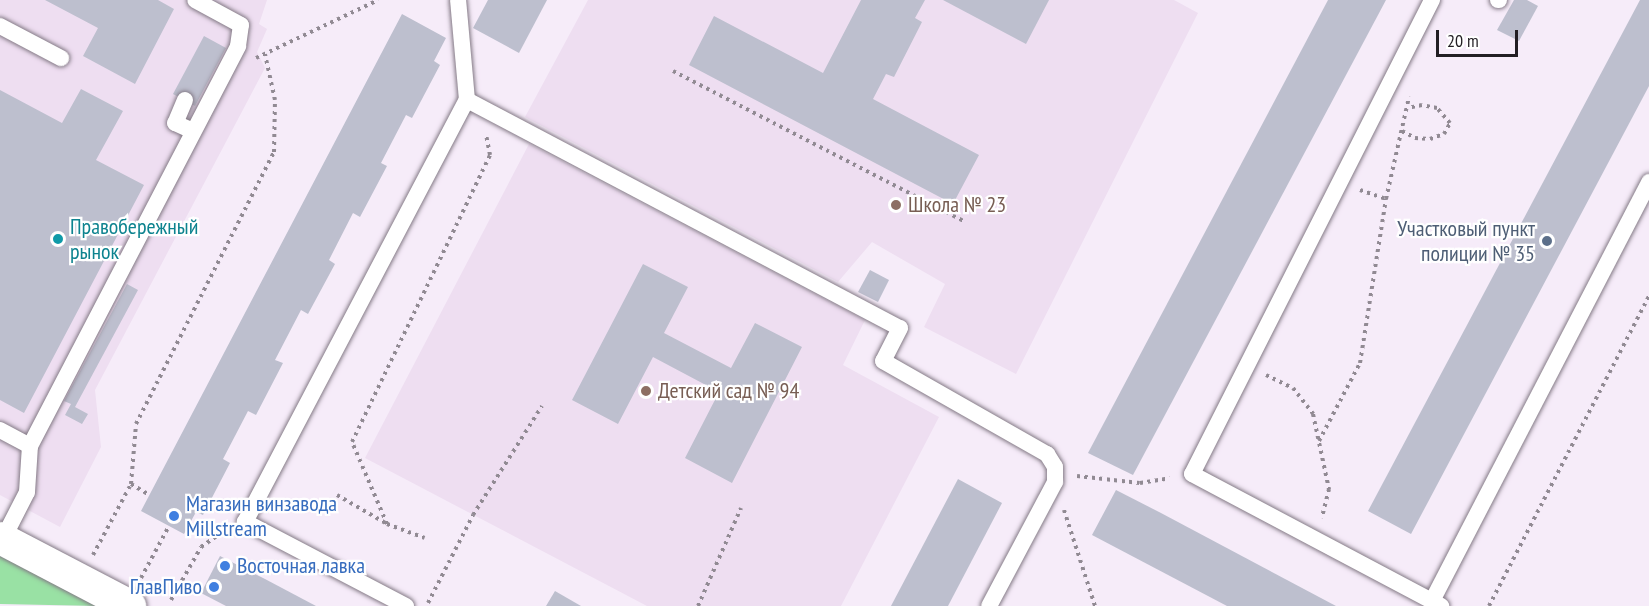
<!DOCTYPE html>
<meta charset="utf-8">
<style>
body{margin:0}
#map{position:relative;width:1649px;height:606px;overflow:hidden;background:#f6ecf9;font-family:"PT Sans Narrow",sans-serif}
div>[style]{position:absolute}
.built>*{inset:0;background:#eedef1}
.green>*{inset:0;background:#99e1a4}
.building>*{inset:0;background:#bdbfce}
.path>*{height:4px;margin-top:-2px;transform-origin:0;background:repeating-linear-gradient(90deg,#918a93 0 3px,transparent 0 7.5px)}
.roads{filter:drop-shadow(0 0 2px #847a86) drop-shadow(0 0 2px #847a86)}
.lane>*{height:16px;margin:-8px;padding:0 8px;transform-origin:8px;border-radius:8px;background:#fff}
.street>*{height:32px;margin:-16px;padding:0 16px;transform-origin:16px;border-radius:16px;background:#fff}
.dots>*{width:16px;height:16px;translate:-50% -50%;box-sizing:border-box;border:3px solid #fff;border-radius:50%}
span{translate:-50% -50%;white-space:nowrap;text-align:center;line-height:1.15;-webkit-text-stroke:4.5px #fff;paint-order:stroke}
.education-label{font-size:22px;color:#785e54}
.left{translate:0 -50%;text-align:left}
.culture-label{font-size:22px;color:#0d838f}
.service-label{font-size:22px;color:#4e5e75}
.right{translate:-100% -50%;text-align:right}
.shop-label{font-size:22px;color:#366cbe}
.scale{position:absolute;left:1436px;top:30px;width:82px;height:27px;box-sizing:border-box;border:3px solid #221e23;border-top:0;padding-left:8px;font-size:18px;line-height:21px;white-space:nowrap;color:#221e23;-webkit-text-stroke:4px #fff;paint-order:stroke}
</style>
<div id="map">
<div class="built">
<i style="clip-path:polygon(0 0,267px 0,259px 24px,267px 29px,257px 52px,265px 68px,95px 390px,101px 447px,60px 527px,0 495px)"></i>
<i style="clip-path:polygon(588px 0,1174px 0,1198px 13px,1016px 374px,924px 327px,945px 284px,872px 242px,838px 282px,525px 117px)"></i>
<i style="clip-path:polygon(529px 144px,865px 320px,843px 365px,939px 417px,841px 606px,647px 606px,365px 458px)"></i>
</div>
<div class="green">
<i style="clip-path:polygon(0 554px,98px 606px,0 604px)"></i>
</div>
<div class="building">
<i style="clip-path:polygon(45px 0,158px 0,174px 9px,135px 84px,83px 56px,98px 28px)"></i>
<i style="clip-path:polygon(488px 0,547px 0,519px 53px,473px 28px)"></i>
<i style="clip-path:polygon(861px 0,925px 0,915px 18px,922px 22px,894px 77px,886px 74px,873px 99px,979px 155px,953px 204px,689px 65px,714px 16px,823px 73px)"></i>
<i style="clip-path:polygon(943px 0,1049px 0,1026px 44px)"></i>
<i style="clip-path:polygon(1328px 0,1386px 0,1133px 475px,1088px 453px)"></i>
<i style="clip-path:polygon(1514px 0,1527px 0,1538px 6px,1519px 41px,1497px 30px)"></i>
<i style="clip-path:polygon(1640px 0,1649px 0,1649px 86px,1411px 534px,1368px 511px)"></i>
<i style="clip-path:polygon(402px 14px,446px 38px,434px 61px,440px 65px,412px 118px,406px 115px,381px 163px,387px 166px,360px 217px,353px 213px,329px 260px,335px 264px,308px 314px,301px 310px,275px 360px,283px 363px,256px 415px,248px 411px,223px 459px,230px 463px,203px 515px,196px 512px,184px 534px,141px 511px)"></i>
<i style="clip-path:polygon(204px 36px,226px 48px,195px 106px,173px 94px)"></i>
<i style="clip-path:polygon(81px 89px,123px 111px,96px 160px,144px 185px,24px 413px,0 400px,0 90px,62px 123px)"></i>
<i style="clip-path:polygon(643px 264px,688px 287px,664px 333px,731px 368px,755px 323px,802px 347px,732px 483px,685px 458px,719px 392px,653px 357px,618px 424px,572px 400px)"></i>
<i style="clip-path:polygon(870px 270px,889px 280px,878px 302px,858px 292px)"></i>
<i style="clip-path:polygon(127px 284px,138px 290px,75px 407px,88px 414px,82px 424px,65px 415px,71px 404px,64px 401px)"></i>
<i style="clip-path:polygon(958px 479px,1002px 503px,948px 606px,891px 606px)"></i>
<i style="clip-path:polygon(1116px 490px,1161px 513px,1336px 606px,1227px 606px,1092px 535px)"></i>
<i style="clip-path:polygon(220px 556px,265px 579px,316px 606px,226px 606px,201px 593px)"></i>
<i style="clip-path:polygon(555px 591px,581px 606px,546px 606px)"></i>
</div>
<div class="path">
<i style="left:256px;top:58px;width:135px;rotate:-25.4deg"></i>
<i style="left:673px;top:71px;width:327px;rotate:27.3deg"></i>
<i style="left:1402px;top:131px;width:15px;rotate:28deg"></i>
<i style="left:1415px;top:138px;width:15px;rotate:4deg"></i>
<i style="left:1430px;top:139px;width:15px;rotate:-20deg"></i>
<i style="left:1444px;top:134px;width:13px;rotate:-61deg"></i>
<i style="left:1450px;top:123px;width:20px;rotate:-131deg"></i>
<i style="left:1437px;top:108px;width:15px;rotate:-169deg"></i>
<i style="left:1422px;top:105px;width:14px;rotate:168deg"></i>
<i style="left:1360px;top:190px;width:28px;rotate:19deg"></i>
<i style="left:1266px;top:375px;width:30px;rotate:26deg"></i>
<i style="left:1293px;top:388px;width:33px;rotate:52deg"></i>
<i style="left:1313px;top:414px;width:77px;rotate:78deg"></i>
<i style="left:1329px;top:489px;width:30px;rotate:104deg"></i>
<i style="left:1319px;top:441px;width:88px;rotate:-62.3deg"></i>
<i style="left:1360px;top:363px;width:166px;rotate:-81deg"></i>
<i style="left:1386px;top:199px;width:105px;rotate:-77.3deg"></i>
<i style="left:1077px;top:476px;width:63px;rotate:6.3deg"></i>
<i style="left:1140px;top:483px;width:30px;rotate:-9deg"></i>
<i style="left:131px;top:484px;width:60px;rotate:-85.2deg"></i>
<i style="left:136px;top:424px;width:305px;rotate:-63.1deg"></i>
<i style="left:274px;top:152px;width:52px;rotate:-88.9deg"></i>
<i style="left:275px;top:100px;width:47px;rotate:-102.3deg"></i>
<i style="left:337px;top:495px;width:58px;rotate:30.1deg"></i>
<i style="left:387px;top:524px;width:40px;rotate:20.2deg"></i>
<i style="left:1064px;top:510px;width:101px;rotate:72.1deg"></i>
<i style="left:387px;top:524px;width:89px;rotate:-113.1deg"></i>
<i style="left:352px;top:442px;width:318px;rotate:-64.3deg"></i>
<i style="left:490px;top:155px;width:20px;rotate:-101deg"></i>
<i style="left:93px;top:555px;width:81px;rotate:-61.8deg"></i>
<i style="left:131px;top:484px;width:21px;rotate:31deg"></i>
<i style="left:141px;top:578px;width:59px;rotate:-61.7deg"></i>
<i style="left:171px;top:600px;width:61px;rotate:-60.5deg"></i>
<i style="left:201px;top:547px;width:29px;rotate:-35deg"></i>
<i style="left:428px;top:603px;width:99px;rotate:-62.9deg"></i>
<i style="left:473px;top:515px;width:129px;rotate:-57.7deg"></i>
<i style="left:698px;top:606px;width:107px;rotate:-66.3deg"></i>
<i style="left:1489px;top:606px;width:349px;rotate:-62.7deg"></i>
</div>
<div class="roads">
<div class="lane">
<i style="left:1432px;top:0;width:531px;rotate:116.85deg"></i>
<i style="left:1192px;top:474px;width:282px;rotate:27.9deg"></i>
<i style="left:1498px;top:0;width:1px"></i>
<i style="left:0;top:26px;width:69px;rotate:27.7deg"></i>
<i style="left:185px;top:100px;width:25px;rotate:113deg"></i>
<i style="left:175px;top:123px;width:20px;rotate:24deg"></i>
<i style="left:467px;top:100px;width:489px;rotate:27.8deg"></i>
<i style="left:900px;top:328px;width:37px;rotate:117deg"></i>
<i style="left:883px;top:361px;width:189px;rotate:29.6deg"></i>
<i style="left:1047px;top:454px;width:15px;rotate:58deg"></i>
<i style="left:1055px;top:467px;width:15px;rotate:90deg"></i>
<i style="left:1055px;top:482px;width:140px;rotate:118deg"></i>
<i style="left:0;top:430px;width:34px;rotate:28deg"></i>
<i style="left:3px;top:539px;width:53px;rotate:-62.9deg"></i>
<i style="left:27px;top:492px;width:46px;rotate:-86.3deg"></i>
<i style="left:30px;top:446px;width:451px;rotate:-62.5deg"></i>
<i style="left:238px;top:46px;width:21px;rotate:-82deg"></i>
<i style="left:241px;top:25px;width:52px;rotate:-151.5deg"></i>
<i style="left:1432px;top:601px;width:472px;rotate:-62.6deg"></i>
<i style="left:406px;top:606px;width:182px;rotate:-152.4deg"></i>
<i style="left:245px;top:522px;width:477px;rotate:-62.3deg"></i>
<i style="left:467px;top:100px;width:100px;rotate:-95.1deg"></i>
</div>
<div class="street">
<i style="left:0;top:538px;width:147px;rotate:27.6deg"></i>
</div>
</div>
<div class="dots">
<i style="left:896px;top:205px;background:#8d6e63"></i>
<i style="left:58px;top:239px;background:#0f9aa8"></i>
<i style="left:1547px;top:241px;background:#5c6f8a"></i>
<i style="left:646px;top:391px;background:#8d6e63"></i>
<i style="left:174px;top:516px;background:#3f7fe0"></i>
<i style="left:225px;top:566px;background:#3f7fe0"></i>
<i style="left:214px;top:587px;background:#3f7fe0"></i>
</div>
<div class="education-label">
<span class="left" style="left:908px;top:205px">Школа № 23</span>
<span class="left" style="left:658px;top:391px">Детский сад № 94</span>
</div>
<div class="culture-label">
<span class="left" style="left:70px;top:239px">Правобережный<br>рынок</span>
</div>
<div class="service-label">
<span class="right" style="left:1535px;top:241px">Участковый пункт<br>полиции № 35</span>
</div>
<div class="shop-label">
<span class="left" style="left:186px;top:516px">Магазин винзавода<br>Millstream</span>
<span class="left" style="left:237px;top:566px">Восточная лавка</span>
<span class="right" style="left:202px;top:587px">ГлавПиво</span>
</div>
<div class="scale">20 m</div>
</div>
